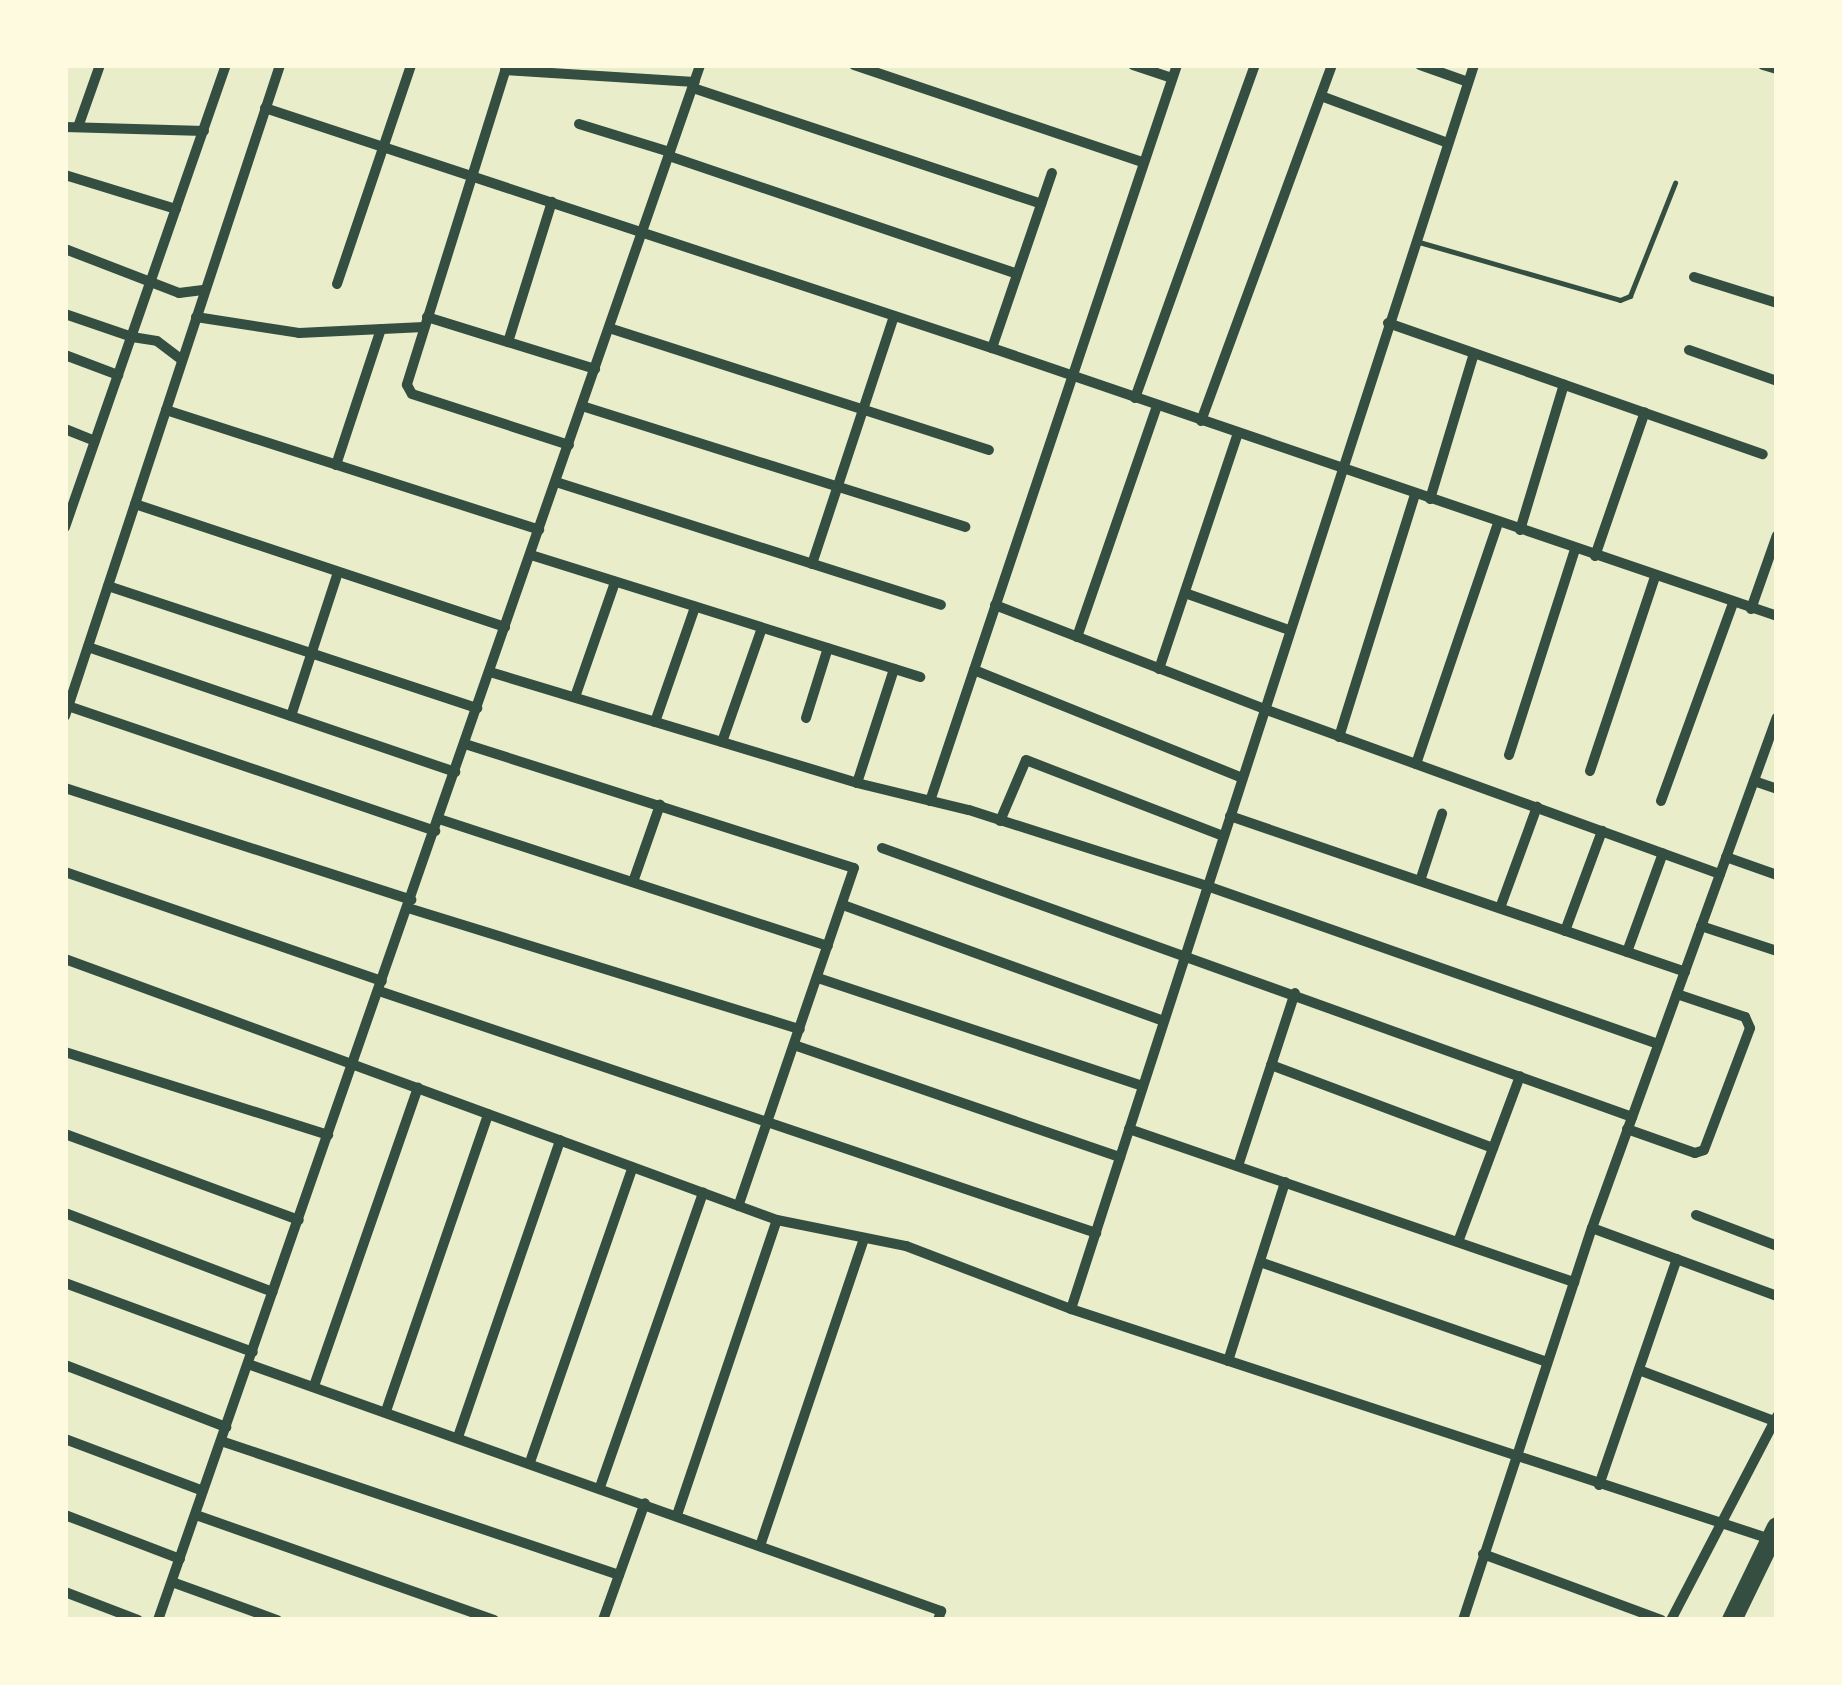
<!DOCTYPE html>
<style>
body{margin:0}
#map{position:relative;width:1842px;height:1685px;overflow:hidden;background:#e9edc9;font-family:"Varela Round",sans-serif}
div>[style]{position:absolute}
.service>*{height:5px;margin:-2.5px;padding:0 2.5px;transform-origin:2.5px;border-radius:2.5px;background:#344e41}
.minor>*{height:10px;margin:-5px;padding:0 5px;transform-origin:5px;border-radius:5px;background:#344e41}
.motorway>*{height:20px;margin:-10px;padding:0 10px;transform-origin:10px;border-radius:10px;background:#344e41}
span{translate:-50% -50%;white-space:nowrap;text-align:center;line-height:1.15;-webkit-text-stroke:9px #fefae0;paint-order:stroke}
.frame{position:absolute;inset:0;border:68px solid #fefae0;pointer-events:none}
</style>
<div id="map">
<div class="service">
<i style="left:1419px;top:242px;width:209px;rotate:16.1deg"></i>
<i style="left:1620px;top:300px;width:11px;rotate:-22deg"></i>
<i style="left:1630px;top:296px;width:122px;rotate:-68.3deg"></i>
</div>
<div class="minor">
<i style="left:507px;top:65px;width:335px;rotate:107.4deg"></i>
<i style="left:407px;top:385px;width:10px;rotate:61deg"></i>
<i style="left:412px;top:394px;width:165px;rotate:18deg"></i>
<i style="left:854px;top:65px;width:304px;rotate:18.6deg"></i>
<i style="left:1133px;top:65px;width:41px;rotate:18.4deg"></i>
<i style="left:1420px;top:65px;width:51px;rotate:19.5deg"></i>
<i style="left:1763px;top:65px;width:15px;rotate:16deg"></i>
<i style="left:505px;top:70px;width:190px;rotate:3.6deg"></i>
<i style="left:693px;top:88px;width:367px;rotate:18.4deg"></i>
<i style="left:1321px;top:96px;width:135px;rotate:20.3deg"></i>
<i style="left:265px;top:108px;width:766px;rotate:18.27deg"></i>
<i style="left:992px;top:348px;width:829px;rotate:18.85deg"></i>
<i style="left:579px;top:124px;width:95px;rotate:17.1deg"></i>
<i style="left:65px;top:127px;width:139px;rotate:1.6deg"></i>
<i style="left:78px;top:127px;width:66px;rotate:-70.5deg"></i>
<i style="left:669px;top:156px;width:367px;rotate:18.7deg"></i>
<i style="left:65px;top:175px;width:116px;rotate:17deg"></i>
<i style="left:65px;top:249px;width:122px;rotate:21.1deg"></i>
<i style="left:179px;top:293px;width:26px;rotate:-7deg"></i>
<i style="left:1694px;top:277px;width:87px;rotate:17.4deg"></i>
<i style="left:337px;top:284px;width:231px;rotate:-71.3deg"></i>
<i style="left:65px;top:314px;width:71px;rotate:18.9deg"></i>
<i style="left:132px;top:337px;width:25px;rotate:9deg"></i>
<i style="left:157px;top:341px;width:31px;rotate:37deg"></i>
<i style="left:196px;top:317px;width:104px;rotate:8.8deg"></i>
<i style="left:299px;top:333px;width:125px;rotate:-2.7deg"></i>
<i style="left:427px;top:317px;width:176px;rotate:17.2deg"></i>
<i style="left:1388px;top:323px;width:397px;rotate:19.3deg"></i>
<i style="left:609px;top:328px;width:399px;rotate:17.8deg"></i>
<i style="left:508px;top:342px;width:147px;rotate:-72.6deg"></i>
<i style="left:992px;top:348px;width:185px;rotate:-71.1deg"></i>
<i style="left:1689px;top:350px;width:93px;rotate:19.4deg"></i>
<i style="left:65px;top:355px;width:57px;rotate:20.7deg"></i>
<i style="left:1135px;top:398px;width:354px;rotate:-70.2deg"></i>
<i style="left:582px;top:406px;width:402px;rotate:17.5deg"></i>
<i style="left:166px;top:410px;width:392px;rotate:17.8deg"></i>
<i style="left:1201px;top:421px;width:379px;rotate:-69.8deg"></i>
<i style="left:65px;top:429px;width:32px;rotate:22deg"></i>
<i style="left:336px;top:465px;width:143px;rotate:-71.7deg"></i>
<i style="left:556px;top:482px;width:404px;rotate:17.7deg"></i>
<i style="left:1430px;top:499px;width:152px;rotate:-73.2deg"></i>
<i style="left:135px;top:504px;width:390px;rotate:18.4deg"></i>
<i style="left:65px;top:527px;width:489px;rotate:-70.8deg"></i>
<i style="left:1520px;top:530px;width:152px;rotate:-73.2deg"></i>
<i style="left:531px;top:555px;width:408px;rotate:17.4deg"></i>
<i style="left:1595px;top:556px;width:152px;rotate:-70.9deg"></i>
<i style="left:812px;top:564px;width:261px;rotate:-71.7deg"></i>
<i style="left:108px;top:586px;width:389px;rotate:18.3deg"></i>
<i style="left:1185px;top:593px;width:110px;rotate:19.6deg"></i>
<i style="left:995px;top:605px;width:288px;rotate:21.1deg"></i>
<i style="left:1264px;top:709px;width:485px;rotate:19.9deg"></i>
<i style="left:1751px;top:609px;width:78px;rotate:-70.6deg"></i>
<i style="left:1077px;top:637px;width:244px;rotate:-70.9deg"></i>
<i style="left:88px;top:647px;width:388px;rotate:18.8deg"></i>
<i style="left:1159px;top:669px;width:249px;rotate:-71.5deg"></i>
<i style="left:974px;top:670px;width:289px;rotate:21.9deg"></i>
<i style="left:490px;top:672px;width:383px;rotate:16.8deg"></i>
<i style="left:857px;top:783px;width:115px;rotate:13.6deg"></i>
<i style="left:969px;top:810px;width:250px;rotate:17.7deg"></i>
<i style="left:1207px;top:886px;width:478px;rotate:19.3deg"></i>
<i style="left:575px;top:697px;width:122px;rotate:-70.8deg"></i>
<i style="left:68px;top:706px;width:388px;rotate:18.8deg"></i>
<i style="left:65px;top:716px;width:686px;rotate:-71.72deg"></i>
<i style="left:291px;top:716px;width:151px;rotate:-71.9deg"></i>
<i style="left:806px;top:718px;width:73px;rotate:-72.6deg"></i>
<i style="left:655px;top:722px;width:122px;rotate:-70.8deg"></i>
<i style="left:1339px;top:737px;width:254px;rotate:-72.6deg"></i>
<i style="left:722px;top:742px;width:121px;rotate:-70.7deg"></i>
<i style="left:465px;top:744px;width:408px;rotate:17.7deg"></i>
<i style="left:854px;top:868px;width:357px;rotate:108.9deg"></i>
<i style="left:1509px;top:755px;width:216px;rotate:-72.2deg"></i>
<i style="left:1416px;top:764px;width:255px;rotate:-71.2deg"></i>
<i style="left:1590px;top:771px;width:205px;rotate:-71.5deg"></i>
<i style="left:1754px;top:781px;width:24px;rotate:19deg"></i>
<i style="left:857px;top:783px;width:120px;rotate:-72deg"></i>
<i style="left:65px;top:788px;width:364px;rotate:17.9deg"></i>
<i style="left:930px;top:801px;width:776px;rotate:-71.45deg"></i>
<i style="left:1661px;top:801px;width:211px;rotate:-70deg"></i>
<i style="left:1230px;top:816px;width:481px;rotate:18.9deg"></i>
<i style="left:439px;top:819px;width:409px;rotate:18.1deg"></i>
<i style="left:1000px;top:821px;width:66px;rotate:-66.9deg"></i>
<i style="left:1026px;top:760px;width:211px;rotate:21.1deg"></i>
<i style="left:882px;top:848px;width:797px;rotate:19.73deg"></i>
<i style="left:1726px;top:857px;width:54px;rotate:19.4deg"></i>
<i style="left:65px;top:872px;width:335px;rotate:19deg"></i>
<i style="left:1420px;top:881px;width:71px;rotate:-71.8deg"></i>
<i style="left:633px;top:882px;width:82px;rotate:-70.7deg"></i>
<i style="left:843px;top:905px;width:341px;rotate:19.9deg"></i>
<i style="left:408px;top:908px;width:410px;rotate:17.2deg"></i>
<i style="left:1500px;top:908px;width:108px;rotate:-69.9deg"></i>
<i style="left:1701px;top:926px;width:80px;rotate:18.2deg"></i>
<i style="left:1565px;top:931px;width:107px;rotate:-69.7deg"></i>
<i style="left:1627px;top:952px;width:105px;rotate:-70deg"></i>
<i style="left:65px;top:959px;width:758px;rotate:20.13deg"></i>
<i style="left:777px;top:1220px;width:132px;rotate:11.4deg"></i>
<i style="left:906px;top:1246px;width:177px;rotate:20.9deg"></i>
<i style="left:1071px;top:1309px;width:736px;rotate:18.21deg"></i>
<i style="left:818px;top:978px;width:342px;rotate:18.4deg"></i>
<i style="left:379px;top:991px;width:757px;rotate:18.65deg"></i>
<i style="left:794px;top:1045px;width:345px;rotate:19deg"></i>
<i style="left:65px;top:1052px;width:276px;rotate:17.5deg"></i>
<i style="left:1271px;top:1065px;width:237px;rotate:20.5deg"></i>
<i style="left:1129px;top:1129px;width:471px;rotate:19deg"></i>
<i style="left:1627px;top:1129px;width:72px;rotate:19.4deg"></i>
<i style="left:1695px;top:1153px;width:9px;rotate:-18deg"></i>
<i style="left:1704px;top:1150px;width:130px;rotate:-69.3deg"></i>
<i style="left:1750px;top:1028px;width:12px;rotate:-114deg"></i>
<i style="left:1745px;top:1017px;width:72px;rotate:-161.3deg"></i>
<i style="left:65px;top:1134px;width:249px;rotate:20.2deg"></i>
<i style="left:1238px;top:1166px;width:182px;rotate:-71.8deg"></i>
<i style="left:65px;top:1213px;width:222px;rotate:20.8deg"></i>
<i style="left:1696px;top:1215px;width:87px;rotate:20.9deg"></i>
<i style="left:1592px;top:1228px;width:197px;rotate:20.2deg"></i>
<i style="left:1458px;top:1242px;width:177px;rotate:-69.5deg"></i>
<i style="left:1260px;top:1262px;width:304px;rotate:19.2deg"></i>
<i style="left:65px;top:1283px;width:200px;rotate:20.2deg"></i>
<i style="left:1071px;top:1309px;width:1308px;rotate:-72.05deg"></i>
<i style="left:1228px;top:1361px;width:188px;rotate:-72.3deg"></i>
<i style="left:248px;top:1364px;width:736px;rotate:19.62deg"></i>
<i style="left:941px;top:1611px;width:9px;rotate:108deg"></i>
<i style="left:65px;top:1365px;width:173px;rotate:21.1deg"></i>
<i style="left:1639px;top:1370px;width:144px;rotate:20.7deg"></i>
<i style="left:314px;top:1386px;width:316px;rotate:-70.8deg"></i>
<i style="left:386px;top:1411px;width:314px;rotate:-71deg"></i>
<i style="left:458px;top:1437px;width:314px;rotate:-71deg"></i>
<i style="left:65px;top:1439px;width:147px;rotate:20.6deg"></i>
<i style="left:221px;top:1441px;width:420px;rotate:18.6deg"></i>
<i style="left:530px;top:1462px;width:312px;rotate:-70.8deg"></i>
<i style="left:1599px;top:1485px;width:239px;rotate:-71deg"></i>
<i style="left:600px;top:1487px;width:312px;rotate:-70.7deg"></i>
<i style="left:65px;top:1515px;width:123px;rotate:20.9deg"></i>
<i style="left:196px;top:1515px;width:316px;rotate:19.4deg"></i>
<i style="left:677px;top:1515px;width:311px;rotate:-71.3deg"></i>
<i style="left:760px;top:1546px;width:325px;rotate:-71.3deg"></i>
<i style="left:1483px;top:1554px;width:190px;rotate:20.3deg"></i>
<i style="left:172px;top:1582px;width:112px;rotate:19.9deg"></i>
<i style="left:65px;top:1592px;width:78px;rotate:21deg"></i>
<i style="left:158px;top:1620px;width:1647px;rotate:-70.78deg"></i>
<i style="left:603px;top:1620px;width:124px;rotate:-70.3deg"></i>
<i style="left:1463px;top:1620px;width:413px;rotate:-71.8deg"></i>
<i style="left:1592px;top:1228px;width:543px;rotate:-70.1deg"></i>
<i style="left:1671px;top:1620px;width:230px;rotate:-62.5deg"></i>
</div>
<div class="motorway">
<i style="left:1732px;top:1620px;width:103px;rotate:-64.2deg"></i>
</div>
<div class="frame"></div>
</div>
